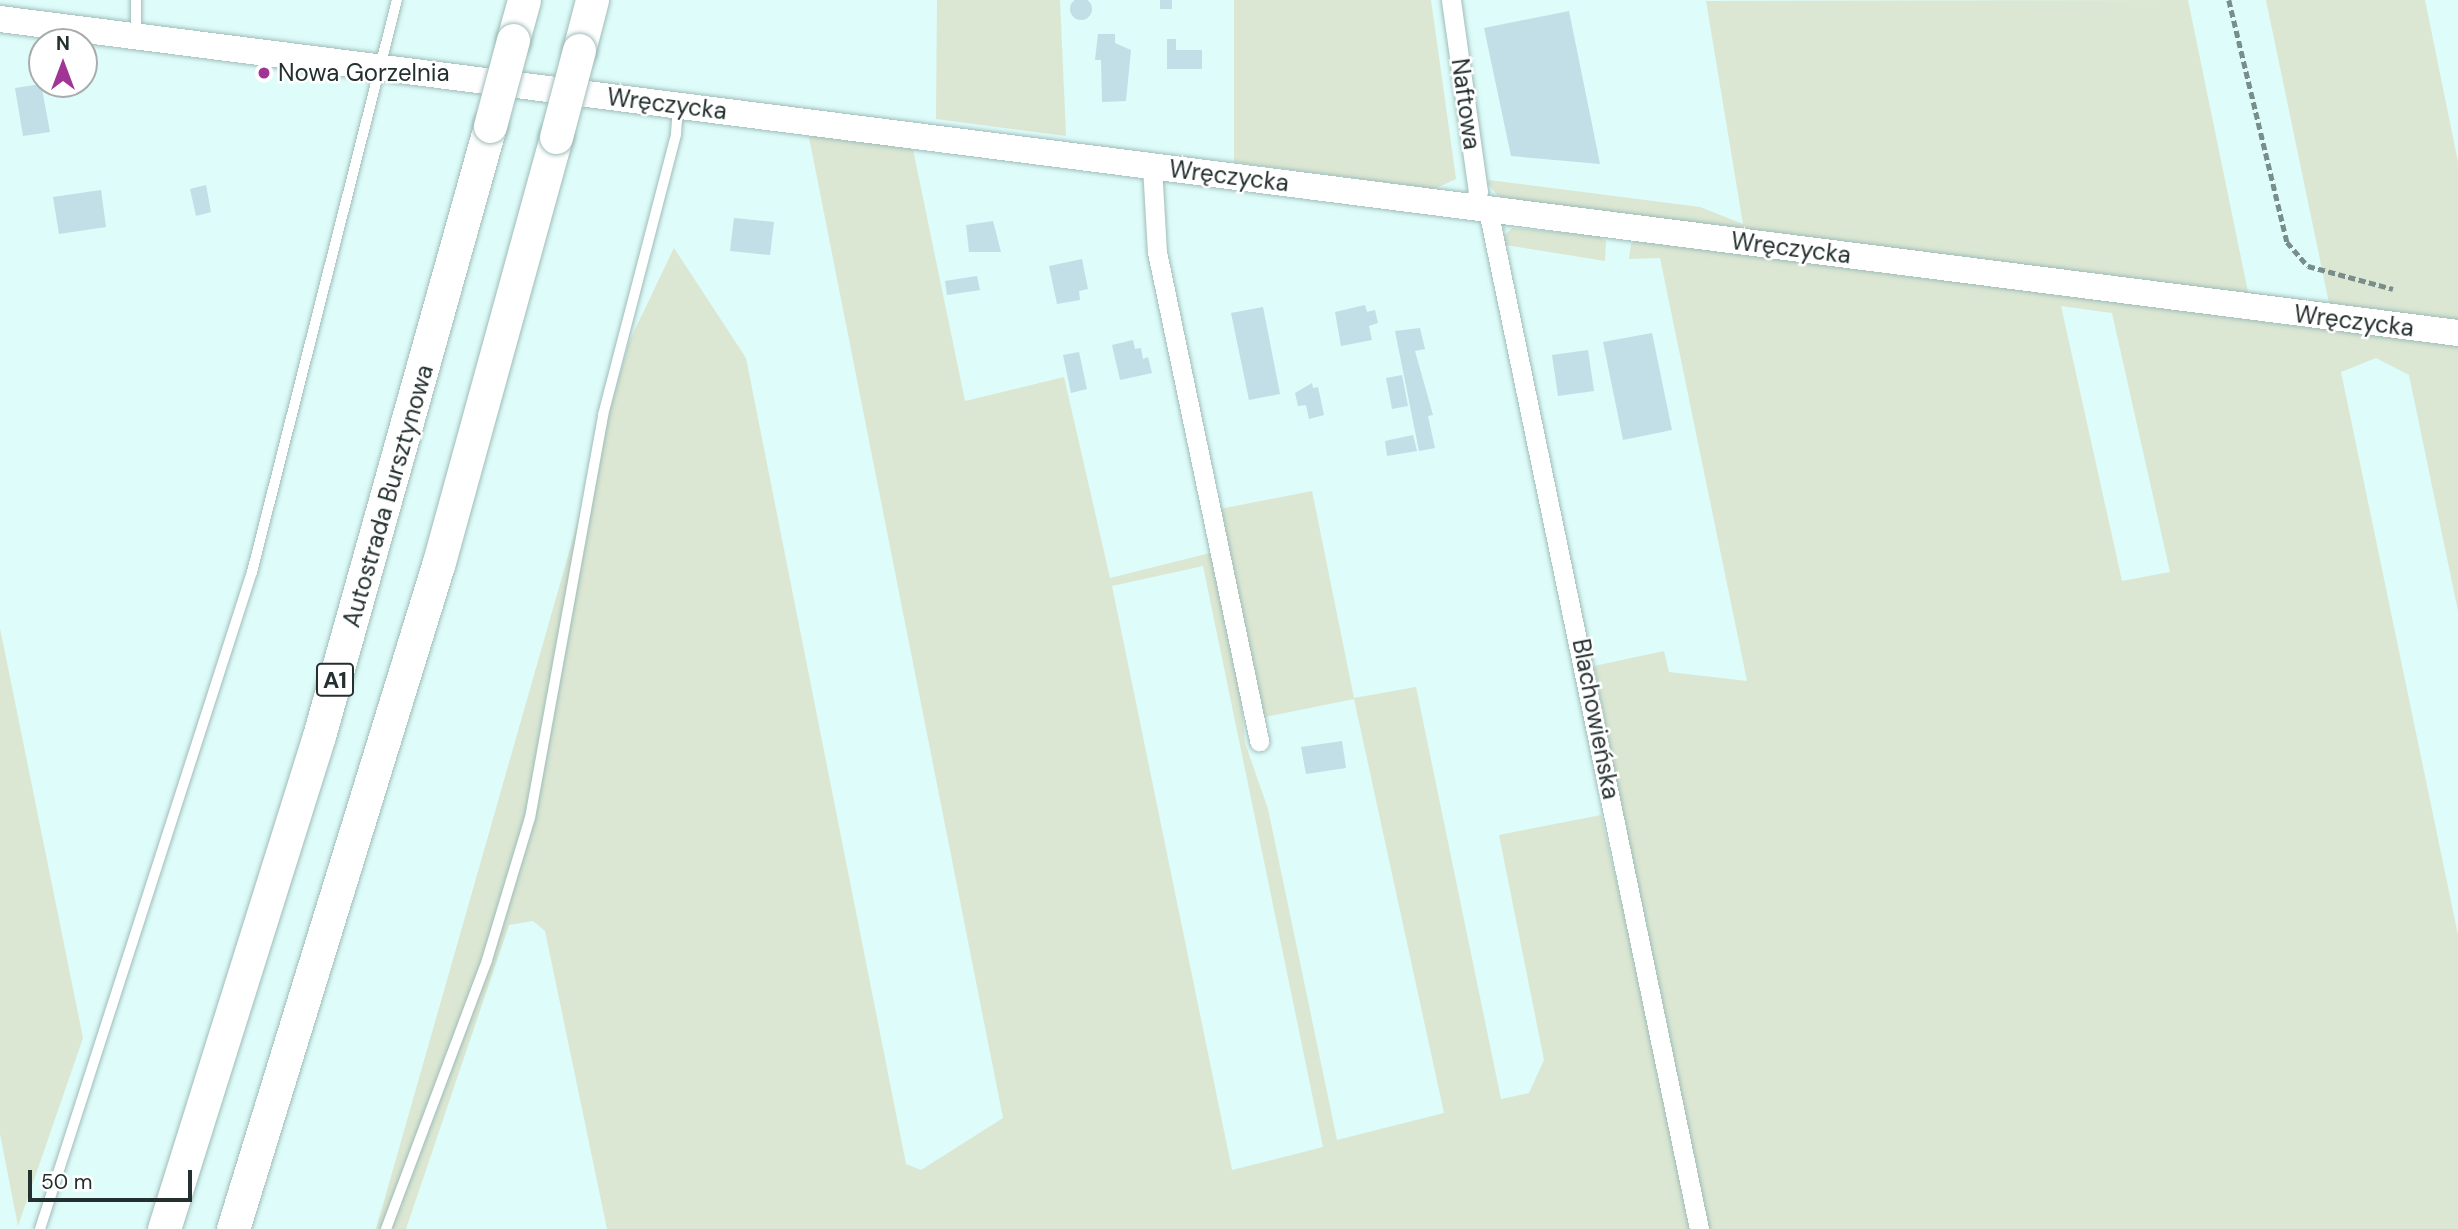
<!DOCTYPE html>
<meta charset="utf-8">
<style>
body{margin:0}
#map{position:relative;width:2458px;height:1229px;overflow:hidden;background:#defcf9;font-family:"DM Sans",sans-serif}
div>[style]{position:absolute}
.green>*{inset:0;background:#dbe7d2}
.building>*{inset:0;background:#c2dee7}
.round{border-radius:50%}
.path>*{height:4.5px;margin-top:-2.25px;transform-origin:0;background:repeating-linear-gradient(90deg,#798d8b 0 7px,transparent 0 10.5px)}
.roads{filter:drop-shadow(0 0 2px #9fbcb9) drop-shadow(0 0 2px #9fbcb9)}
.service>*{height:10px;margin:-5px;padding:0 5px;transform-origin:5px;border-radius:5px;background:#fff}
.minor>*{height:19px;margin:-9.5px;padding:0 9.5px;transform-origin:9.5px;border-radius:9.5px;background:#fff}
.secondary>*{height:26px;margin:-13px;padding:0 13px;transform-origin:13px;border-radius:13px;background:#fff}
.motorway>*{height:33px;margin:-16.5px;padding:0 16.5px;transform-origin:16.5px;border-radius:16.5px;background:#fff}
.bridges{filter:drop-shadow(0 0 2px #9fbcb9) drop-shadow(0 0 2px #9fbcb9)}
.motorway-bridge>*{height:33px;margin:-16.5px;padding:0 16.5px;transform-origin:16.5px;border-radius:16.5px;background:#fff}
.dots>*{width:19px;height:19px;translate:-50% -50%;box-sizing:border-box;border:4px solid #fff;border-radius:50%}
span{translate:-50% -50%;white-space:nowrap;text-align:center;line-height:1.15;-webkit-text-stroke:5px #fff;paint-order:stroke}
.shield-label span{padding:2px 5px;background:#fff;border:2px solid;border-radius:5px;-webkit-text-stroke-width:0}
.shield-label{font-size:23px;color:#24302f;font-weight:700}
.poi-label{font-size:24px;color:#24302f}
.left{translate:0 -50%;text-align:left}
.street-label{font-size:24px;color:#24302f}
.north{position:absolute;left:28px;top:28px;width:70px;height:70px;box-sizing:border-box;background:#fff;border:2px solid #a7acac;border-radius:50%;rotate:0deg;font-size:19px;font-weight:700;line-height:28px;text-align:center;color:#24302f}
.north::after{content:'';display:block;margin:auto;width:24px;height:32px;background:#a03596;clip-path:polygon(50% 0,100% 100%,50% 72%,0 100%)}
.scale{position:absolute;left:28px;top:1170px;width:164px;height:32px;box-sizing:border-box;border:4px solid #24302f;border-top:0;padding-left:9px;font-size:21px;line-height:24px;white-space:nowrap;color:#24302f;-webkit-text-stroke:5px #fff;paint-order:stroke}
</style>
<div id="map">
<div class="green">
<i style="clip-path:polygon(937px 0,1060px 0,1066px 136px,936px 119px)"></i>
<i style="clip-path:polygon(1234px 0,1431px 0,1456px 179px,1434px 189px,1234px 162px)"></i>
<i style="clip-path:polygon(2188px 0,2248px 292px,2329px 303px,2266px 0,2425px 0,2458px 162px,2458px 323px,1540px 205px,1498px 196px,1488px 184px,1489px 180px,1700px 207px,1743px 224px,1706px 1px)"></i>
<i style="clip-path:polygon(evenodd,806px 122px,910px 135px,965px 401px,1064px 377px,1110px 578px,1214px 552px,1240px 687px,1245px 743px,1268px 809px,1337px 1140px,1444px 1113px,1354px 699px,1260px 718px,1215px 510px,1312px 491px,1354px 698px,1416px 687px,1501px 1099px,1529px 1093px,1544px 1060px,1499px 835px,1601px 815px,1663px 1079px,1691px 1229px,607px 1229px,545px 931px,533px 921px,509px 925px,406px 1229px,376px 1229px,629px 342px,674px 248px,746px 358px,906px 1164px,921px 1170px,1003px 1118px,806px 122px,1203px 566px,1323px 1147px,1232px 1170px,1112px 586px,1203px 566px)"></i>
<i style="clip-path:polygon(1512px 228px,1599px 236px,1606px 241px,1605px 261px,1506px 245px,1504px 236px)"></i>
<i style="clip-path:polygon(evenodd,1636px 240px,2458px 345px,2458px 611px,2409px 375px,2376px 358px,2341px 372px,2458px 935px,2458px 1229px,1706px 1229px,1594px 666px,1664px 651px,1669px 672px,1747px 681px,1660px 258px,1629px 259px,1631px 244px,1636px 240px,2061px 306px,2112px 313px,2170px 572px,2122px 581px,2061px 306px)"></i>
<i style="clip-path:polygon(0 628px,83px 1038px,18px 1226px,0 1134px)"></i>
</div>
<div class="building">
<i class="round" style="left:1070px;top:-2px;width:22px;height:22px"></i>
<i style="clip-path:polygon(1160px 0,1172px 0,1172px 9px,1160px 9px)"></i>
<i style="clip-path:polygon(1569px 11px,1600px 164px,1511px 156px,1484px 28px)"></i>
<i style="clip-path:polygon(1098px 34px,1115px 34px,1115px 43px,1131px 50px,1126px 101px,1102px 102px,1101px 60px,1095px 60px)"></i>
<i style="clip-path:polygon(1167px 39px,1176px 39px,1176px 50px,1202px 50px,1202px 69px,1167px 69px)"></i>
<i style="clip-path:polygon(41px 84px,50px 132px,23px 136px,15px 88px)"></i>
<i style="clip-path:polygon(206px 185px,211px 212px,196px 216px,190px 189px)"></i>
<i style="clip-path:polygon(101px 190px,106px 227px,59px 234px,53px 197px)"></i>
<i style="clip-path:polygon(734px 218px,774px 222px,770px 255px,730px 251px)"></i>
<i style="clip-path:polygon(993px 221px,1001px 252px,969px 252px,966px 225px)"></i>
<i style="clip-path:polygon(1082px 259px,1088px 289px,1079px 291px,1080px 300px,1057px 304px,1049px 266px)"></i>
<i style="clip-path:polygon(977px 276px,980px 290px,947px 295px,945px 281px)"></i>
<i style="clip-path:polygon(1365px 305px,1367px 312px,1375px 310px,1378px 323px,1369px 326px,1372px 340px,1341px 346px,1335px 312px)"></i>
<i style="clip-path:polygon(1263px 307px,1280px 394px,1249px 400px,1231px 313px)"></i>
<i style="clip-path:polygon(1420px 328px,1425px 349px,1415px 351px,1433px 415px,1428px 416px,1435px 448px,1419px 451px,1395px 331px)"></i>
<i style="clip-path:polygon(1652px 333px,1672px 430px,1623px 440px,1603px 342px)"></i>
<i style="clip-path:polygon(1133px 340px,1135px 349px,1141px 348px,1143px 359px,1148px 357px,1152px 373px,1120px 380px,1112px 345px)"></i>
<i style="clip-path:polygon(1588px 350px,1594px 391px,1558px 396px,1552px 355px)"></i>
<i style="clip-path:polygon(1079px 352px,1087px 389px,1071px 393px,1063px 355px)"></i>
<i style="clip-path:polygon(1402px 375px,1408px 406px,1392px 409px,1386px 378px)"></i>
<i style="clip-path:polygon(1312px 383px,1313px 388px,1318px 387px,1324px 415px,1309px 419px,1306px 405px,1298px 406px,1295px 393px)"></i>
<i style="clip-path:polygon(1413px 435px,1417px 451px,1387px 456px,1385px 441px)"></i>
<i style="clip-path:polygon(1342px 741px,1346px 768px,1306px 774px,1301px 747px)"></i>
</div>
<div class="path">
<i style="left:2229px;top:0;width:249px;rotate:76.5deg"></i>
<i style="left:2287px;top:242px;width:32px;rotate:49deg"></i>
<i style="left:2308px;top:266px;width:88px;rotate:15.1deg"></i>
</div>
<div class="roads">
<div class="service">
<i style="left:136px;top:0;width:34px;rotate:90deg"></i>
<i style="left:40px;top:1229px;width:690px;rotate:-72.12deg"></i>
<i style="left:252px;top:572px;width:590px;rotate:-75.78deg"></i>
<i style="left:386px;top:1229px;width:287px;rotate:-69.4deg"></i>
<i style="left:487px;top:960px;width:148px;rotate:-73.2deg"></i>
<i style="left:530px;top:818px;width:410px;rotate:-79.7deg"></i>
<i style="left:603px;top:415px;width:290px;rotate:-75.4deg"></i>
<i style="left:676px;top:134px;width:26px;rotate:-86deg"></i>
</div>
<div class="minor">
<i style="left:1451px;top:0;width:193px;rotate:82deg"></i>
<i style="left:1478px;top:191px;width:17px;rotate:103deg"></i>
<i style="left:1152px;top:166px;width:86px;rotate:86.7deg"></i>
<i style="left:1157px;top:252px;width:500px;rotate:78.2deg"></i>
<i style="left:1488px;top:210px;width:1041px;rotate:78.3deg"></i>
</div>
<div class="secondary">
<i style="left:0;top:19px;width:2478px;rotate:7.28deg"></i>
</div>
<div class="motorway">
<i style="left:513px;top:40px;width:41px;rotate:-74.6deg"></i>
<i style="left:579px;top:50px;width:52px;rotate:-75.4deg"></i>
<i style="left:164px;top:1229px;width:517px;rotate:-72.55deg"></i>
<i style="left:319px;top:736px;width:634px;rotate:-74.34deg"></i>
<i style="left:233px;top:1229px;width:698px;rotate:-72.84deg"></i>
<i style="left:439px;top:562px;width:441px;rotate:-74.6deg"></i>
</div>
</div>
<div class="bridges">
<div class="motorway-bridge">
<i style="left:490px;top:126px;width:89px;rotate:-75deg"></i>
<i style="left:556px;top:137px;width:90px;rotate:-75.2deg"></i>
</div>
</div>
<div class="dots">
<i style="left:264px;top:73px;background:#a03596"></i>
</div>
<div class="shield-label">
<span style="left:335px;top:680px">A1</span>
</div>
<div class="poi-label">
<span class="left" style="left:278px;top:73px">Nowa Gorzelnia</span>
</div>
<div class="street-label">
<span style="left:667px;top:104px;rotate:7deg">Wręczycka</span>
<span style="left:1466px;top:104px;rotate:82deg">Naftowa</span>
<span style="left:1229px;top:176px;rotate:7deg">Wręczycka</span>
<span style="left:1791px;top:248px;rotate:7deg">Wręczycka</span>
<span style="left:2354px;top:321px;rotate:7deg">Wręczycka</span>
<span style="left:388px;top:496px;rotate:-74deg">Autostrada Bursztynowa</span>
<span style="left:1596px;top:719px;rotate:79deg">Blachowieńska</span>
</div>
<div class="north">N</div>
<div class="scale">50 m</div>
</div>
